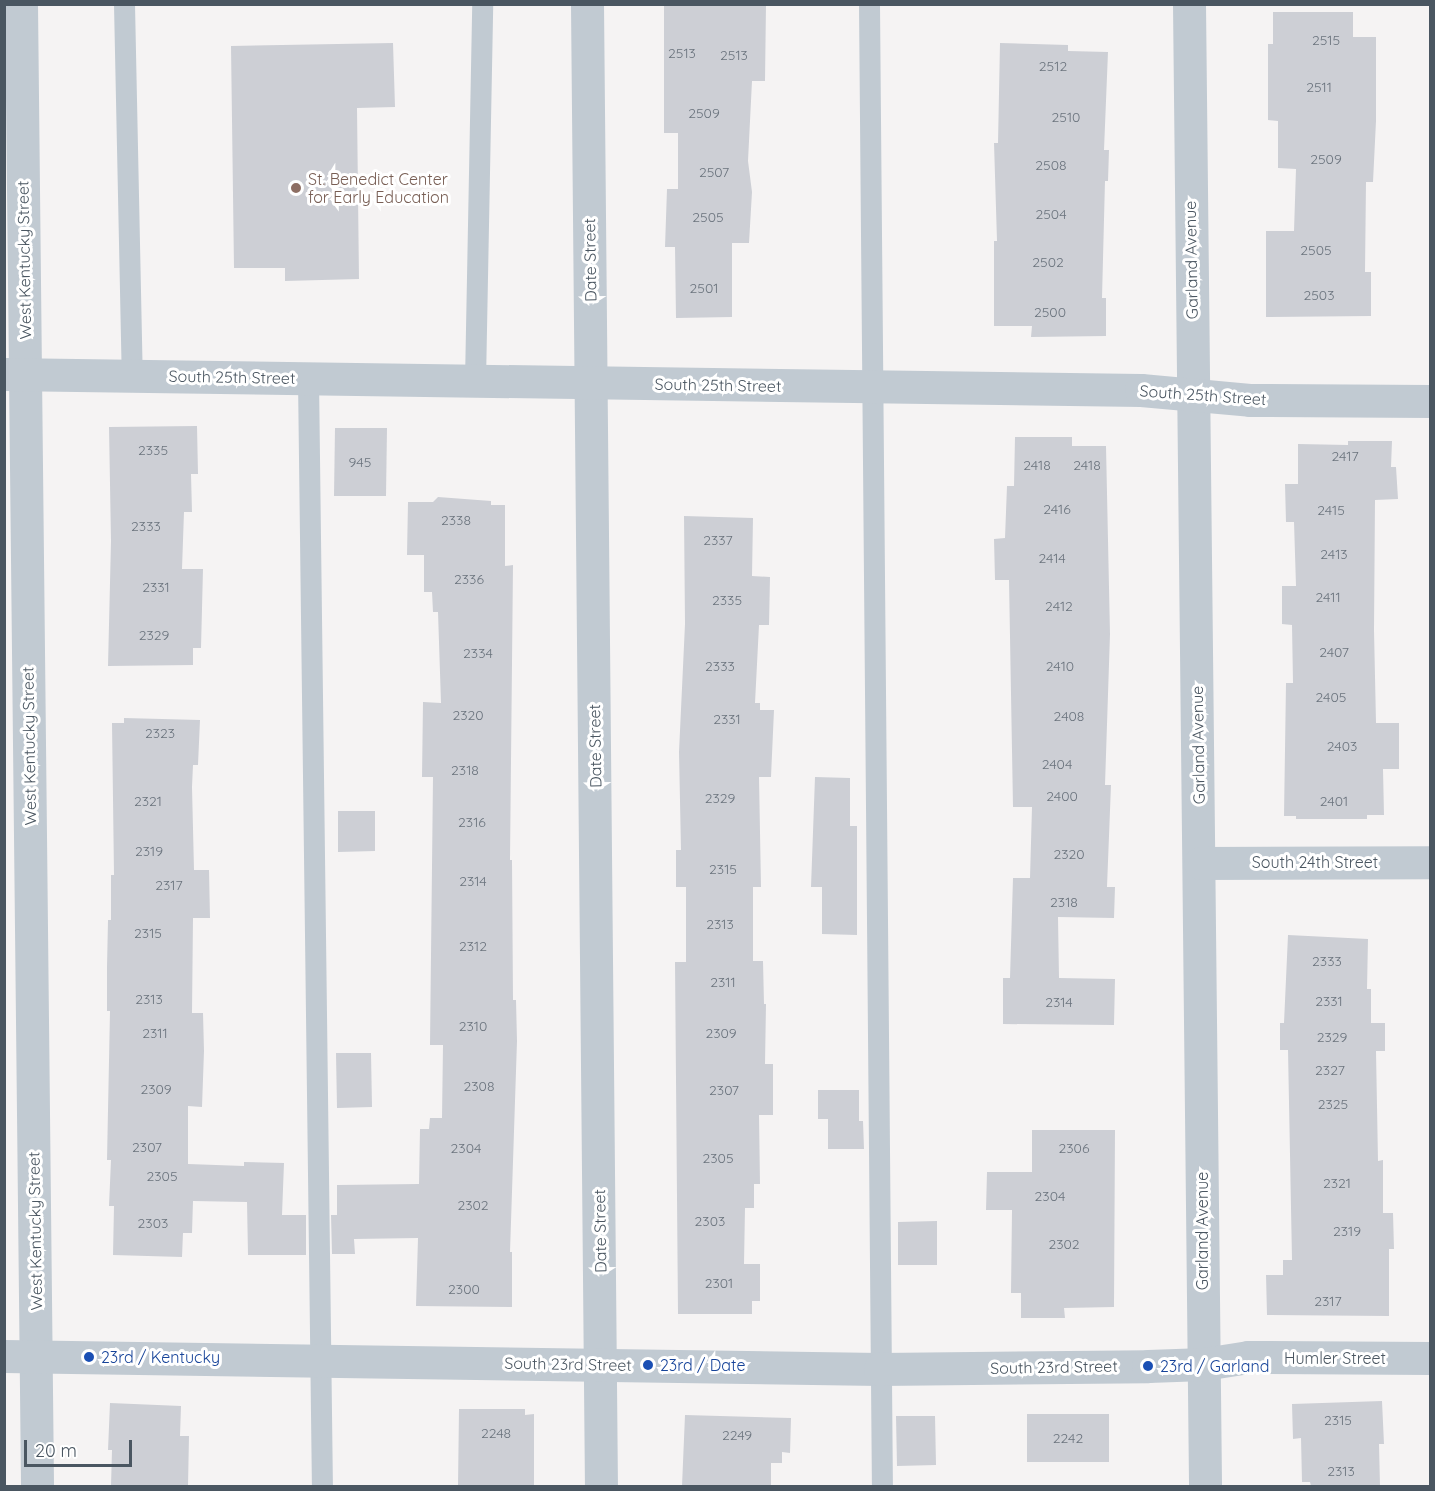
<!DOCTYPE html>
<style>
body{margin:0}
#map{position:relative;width:1435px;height:1491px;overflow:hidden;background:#f5f3f3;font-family:Quicksand,sans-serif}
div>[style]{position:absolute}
.building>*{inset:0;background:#cdcfd5}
.lane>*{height:21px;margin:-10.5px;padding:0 10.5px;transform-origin:10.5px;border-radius:10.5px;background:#c1cad2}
.street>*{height:33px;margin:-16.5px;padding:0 16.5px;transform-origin:16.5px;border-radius:16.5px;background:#c1cad2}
.dots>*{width:16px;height:16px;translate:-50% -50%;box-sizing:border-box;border:3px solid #fff;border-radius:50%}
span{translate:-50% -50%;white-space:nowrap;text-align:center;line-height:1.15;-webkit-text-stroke:6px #fff;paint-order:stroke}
.number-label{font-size:14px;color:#6b747e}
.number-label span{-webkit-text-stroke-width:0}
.education-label{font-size:16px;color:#785e54}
.left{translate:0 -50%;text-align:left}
.street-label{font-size:16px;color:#4a5661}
.transit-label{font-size:16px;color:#164399}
.frame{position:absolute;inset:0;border:6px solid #4a5661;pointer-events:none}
.scale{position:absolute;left:24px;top:1440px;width:108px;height:27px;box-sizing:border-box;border:3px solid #4a5661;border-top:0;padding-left:8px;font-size:18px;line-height:21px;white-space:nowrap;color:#4a5661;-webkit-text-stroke:4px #fff;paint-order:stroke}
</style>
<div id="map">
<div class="building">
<i style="clip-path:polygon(664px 4px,766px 4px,765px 81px,752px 81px,748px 161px,752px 192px,749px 243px,732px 243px,732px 317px,676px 318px,675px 247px,665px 247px,667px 189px,678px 189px,678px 133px,664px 133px)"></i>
<i style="clip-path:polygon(1273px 12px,1353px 12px,1353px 37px,1376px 37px,1376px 121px,1373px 182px,1366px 182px,1365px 272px,1371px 272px,1371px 316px,1266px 317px,1266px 231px,1294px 231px,1296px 169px,1278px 168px,1278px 121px,1268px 120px,1268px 44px,1273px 44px)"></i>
<i style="clip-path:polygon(393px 43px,395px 107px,357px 108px,359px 279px,285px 281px,285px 268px,234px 268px,231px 46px)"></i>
<i style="clip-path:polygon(1000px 43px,1068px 45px,1068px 51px,1108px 52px,1104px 150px,1109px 150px,1108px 181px,1105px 181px,1102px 298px,1106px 298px,1106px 336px,1031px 337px,1032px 326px,994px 326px,994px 241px,997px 241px,994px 143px,998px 143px)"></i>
<i style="clip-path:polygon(197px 426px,198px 474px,191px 474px,192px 512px,184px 512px,182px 569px,203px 569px,201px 648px,193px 648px,193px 665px,108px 666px,111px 541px,109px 427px)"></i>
<i style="clip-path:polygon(335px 428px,387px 428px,386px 496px,334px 496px)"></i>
<i style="clip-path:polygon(1015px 437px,1072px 437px,1072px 446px,1106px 446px,1110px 634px,1105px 785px,1111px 785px,1107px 887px,1115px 887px,1114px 918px,1058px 917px,1059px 978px,1115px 979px,1114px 1025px,1003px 1024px,1003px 978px,1010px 978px,1013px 878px,1030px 878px,1032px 807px,1013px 807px,1009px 580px,995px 580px,994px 539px,1005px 538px,1007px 486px,1014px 486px)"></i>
<i style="clip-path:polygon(1348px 441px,1392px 441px,1391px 467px,1396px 467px,1398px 499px,1375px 500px,1374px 630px,1376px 723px,1399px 723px,1399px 769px,1383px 769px,1384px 815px,1367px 815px,1367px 819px,1296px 819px,1296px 816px,1284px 816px,1286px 683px,1293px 683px,1292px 625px,1282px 624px,1282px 586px,1296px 586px,1294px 522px,1286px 522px,1285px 484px,1298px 484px,1298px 444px,1348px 445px)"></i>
<i style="clip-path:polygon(438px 497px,491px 501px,491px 505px,505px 505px,505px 566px,513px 565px,510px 860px,512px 860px,513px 1000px,516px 1000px,517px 1041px,510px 1252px,512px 1252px,512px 1307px,416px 1306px,418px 1238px,354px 1239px,355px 1254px,332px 1254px,331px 1215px,337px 1215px,337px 1185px,419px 1184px,420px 1129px,429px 1129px,430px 1118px,442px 1118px,443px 1045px,430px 1045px,433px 777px,422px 777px,423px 702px,441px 703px,438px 612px,433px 612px,432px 592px,424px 592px,424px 555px,407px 555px,408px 502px,433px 502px)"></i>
<i style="clip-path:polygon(684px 516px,753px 518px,752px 576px,770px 577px,769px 625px,759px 625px,755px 703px,760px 703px,760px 710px,774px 710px,771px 777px,759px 777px,761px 887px,753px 887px,753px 961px,763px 961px,764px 1004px,766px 1004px,765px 1064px,773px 1064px,773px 1115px,759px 1115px,760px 1184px,754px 1184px,754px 1208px,745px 1208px,744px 1264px,760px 1264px,760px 1301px,752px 1301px,752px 1314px,678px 1314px,675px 962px,686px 962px,686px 887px,676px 887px,676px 850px,681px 850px,679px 752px,685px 624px)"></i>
<i style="clip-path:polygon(124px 718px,200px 720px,198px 765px,193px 765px,192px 787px,194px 870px,209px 870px,210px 918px,193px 918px,192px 1013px,203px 1013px,204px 1051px,202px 1107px,188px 1106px,188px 1164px,244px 1166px,244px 1162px,284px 1163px,282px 1215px,306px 1215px,306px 1255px,248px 1255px,247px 1202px,193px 1201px,192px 1233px,183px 1233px,182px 1257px,113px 1255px,114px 1206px,109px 1206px,111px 1160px,107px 1160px,110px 1011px,107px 1011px,107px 967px,108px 920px,111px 920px,111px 875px,114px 875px,112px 723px,124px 723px)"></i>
<i style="clip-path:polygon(815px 777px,850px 778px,850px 826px,857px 826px,857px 935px,822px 934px,822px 887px,811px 887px)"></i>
<i style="clip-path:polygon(338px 811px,375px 811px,375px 851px,338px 852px)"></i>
<i style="clip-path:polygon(1288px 935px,1368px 939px,1367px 989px,1371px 989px,1371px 1023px,1385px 1023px,1385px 1051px,1376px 1051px,1378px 1161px,1383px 1160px,1383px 1213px,1393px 1213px,1394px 1249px,1389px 1249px,1389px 1316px,1267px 1315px,1266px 1275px,1283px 1275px,1283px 1260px,1292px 1260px,1288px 1050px,1280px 1050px,1280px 1023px,1284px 1023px)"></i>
<i style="clip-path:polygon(336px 1053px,371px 1053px,372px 1107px,337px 1108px)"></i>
<i style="clip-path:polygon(818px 1090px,859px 1090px,859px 1121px,863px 1121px,864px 1149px,828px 1149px,828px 1119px,818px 1119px)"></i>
<i style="clip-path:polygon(1032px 1130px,1115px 1130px,1114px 1307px,1064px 1308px,1065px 1318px,1021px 1318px,1021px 1293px,1011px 1293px,1012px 1210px,986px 1210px,987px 1172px,1032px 1172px)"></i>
<i style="clip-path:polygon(937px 1221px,937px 1265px,898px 1265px,898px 1222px)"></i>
<i style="clip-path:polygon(1382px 1401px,1384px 1444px,1379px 1444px,1380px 1486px,1311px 1486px,1310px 1482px,1302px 1482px,1301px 1438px,1293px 1439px,1292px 1404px)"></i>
<i style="clip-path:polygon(110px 1403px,181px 1406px,180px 1436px,189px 1436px,188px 1486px,111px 1486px,112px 1450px,108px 1450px)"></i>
<i style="clip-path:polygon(459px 1409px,525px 1409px,525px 1415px,534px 1414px,534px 1486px,458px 1486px)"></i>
<i style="clip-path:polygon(1027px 1414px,1109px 1414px,1109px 1462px,1027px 1462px)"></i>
<i style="clip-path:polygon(685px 1415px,791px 1418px,790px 1453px,782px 1452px,782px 1463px,771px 1463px,771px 1486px,682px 1486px)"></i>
<i style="clip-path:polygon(896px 1416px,935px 1416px,936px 1465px,897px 1466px)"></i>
</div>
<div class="lane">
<i style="left:124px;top:4px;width:372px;rotate:88.8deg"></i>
<i style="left:869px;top:4px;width:1482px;rotate:89.5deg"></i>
<i style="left:308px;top:378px;width:1108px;rotate:89.28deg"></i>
<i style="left:475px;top:381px;width:377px;rotate:-88.9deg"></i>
</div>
<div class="street">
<i style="left:21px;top:4px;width:1482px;rotate:89.38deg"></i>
<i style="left:587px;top:4px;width:1482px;rotate:89.46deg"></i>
<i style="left:1189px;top:4px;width:1482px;rotate:89.38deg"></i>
<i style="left:5px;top:374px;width:1136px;rotate:0.81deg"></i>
<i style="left:1141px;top:390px;width:109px;rotate:5.2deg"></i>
<i style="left:1250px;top:400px;width:180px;rotate:0.3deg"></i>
<i style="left:1200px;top:863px;width:230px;rotate:-0.2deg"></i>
<i style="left:4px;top:1356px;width:876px;rotate:0.85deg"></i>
<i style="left:880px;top:1369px;width:268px;rotate:-0.6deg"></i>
<i style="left:1148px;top:1366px;width:56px;rotate:-2deg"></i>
<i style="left:1204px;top:1364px;width:45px;rotate:-9deg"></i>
<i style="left:1248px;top:1357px;width:182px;rotate:0.3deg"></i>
</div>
<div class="dots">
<i style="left:296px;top:188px;background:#8d6e63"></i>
<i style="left:89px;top:1357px;background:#1a4fb4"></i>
<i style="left:648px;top:1365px;background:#1a4fb4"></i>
<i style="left:1148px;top:1366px;background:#1a4fb4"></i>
</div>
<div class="number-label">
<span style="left:1326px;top:40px">2515</span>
<span style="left:682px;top:53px">2513</span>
<span style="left:734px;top:55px">2513</span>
<span style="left:1053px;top:66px">2512</span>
<span style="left:1319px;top:87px">2511</span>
<span style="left:704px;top:113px">2509</span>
<span style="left:1066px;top:117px">2510</span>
<span style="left:1326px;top:159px">2509</span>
<span style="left:1051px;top:165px">2508</span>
<span style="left:714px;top:172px">2507</span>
<span style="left:1051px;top:214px">2504</span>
<span style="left:708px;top:217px">2505</span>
<span style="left:1316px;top:250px">2505</span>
<span style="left:1048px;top:262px">2502</span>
<span style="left:704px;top:288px">2501</span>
<span style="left:1319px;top:295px">2503</span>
<span style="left:1050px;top:312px">2500</span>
<span style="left:153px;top:450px">2335</span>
<span style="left:1345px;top:456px">2417</span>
<span style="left:360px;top:462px">945</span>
<span style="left:1037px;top:465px">2418</span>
<span style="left:1087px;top:465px">2418</span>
<span style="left:1057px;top:509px">2416</span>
<span style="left:1331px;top:510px">2415</span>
<span style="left:456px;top:520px">2338</span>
<span style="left:146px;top:526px">2333</span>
<span style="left:718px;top:540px">2337</span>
<span style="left:1334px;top:554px">2413</span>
<span style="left:1052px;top:558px">2414</span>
<span style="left:469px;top:579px">2336</span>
<span style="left:156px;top:587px">2331</span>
<span style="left:1328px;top:597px">2411</span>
<span style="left:727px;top:600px">2335</span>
<span style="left:1059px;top:606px">2412</span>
<span style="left:154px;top:635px">2329</span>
<span style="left:1334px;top:652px">2407</span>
<span style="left:478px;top:653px">2334</span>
<span style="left:720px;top:666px">2333</span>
<span style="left:1060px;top:666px">2410</span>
<span style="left:1331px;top:697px">2405</span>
<span style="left:468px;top:715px">2320</span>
<span style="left:1069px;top:716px">2408</span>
<span style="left:727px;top:719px">2331</span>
<span style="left:160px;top:733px">2323</span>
<span style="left:1342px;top:746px">2403</span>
<span style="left:1057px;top:764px">2404</span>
<span style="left:465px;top:770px">2318</span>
<span style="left:1062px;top:796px">2400</span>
<span style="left:720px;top:798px">2329</span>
<span style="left:148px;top:801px">2321</span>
<span style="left:1334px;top:801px">2401</span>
<span style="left:472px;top:822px">2316</span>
<span style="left:149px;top:851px">2319</span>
<span style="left:1069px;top:854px">2320</span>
<span style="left:723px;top:869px">2315</span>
<span style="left:473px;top:881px">2314</span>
<span style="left:169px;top:885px">2317</span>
<span style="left:1064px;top:902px">2318</span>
<span style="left:720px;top:924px">2313</span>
<span style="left:148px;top:933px">2315</span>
<span style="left:473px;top:946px">2312</span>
<span style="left:1327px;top:961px">2333</span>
<span style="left:723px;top:982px">2311</span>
<span style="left:149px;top:999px">2313</span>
<span style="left:1329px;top:1001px">2331</span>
<span style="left:1059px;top:1002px">2314</span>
<span style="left:473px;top:1026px">2310</span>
<span style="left:155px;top:1033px">2311</span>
<span style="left:721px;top:1033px">2309</span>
<span style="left:1332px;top:1037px">2329</span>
<span style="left:1330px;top:1070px">2327</span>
<span style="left:479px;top:1086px">2308</span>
<span style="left:156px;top:1089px">2309</span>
<span style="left:724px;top:1090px">2307</span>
<span style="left:1333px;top:1104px">2325</span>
<span style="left:147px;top:1147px">2307</span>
<span style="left:466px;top:1148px">2304</span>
<span style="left:1074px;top:1148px">2306</span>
<span style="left:718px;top:1158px">2305</span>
<span style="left:162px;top:1176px">2305</span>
<span style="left:1337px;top:1183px">2321</span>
<span style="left:1050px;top:1196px">2304</span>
<span style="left:473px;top:1205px">2302</span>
<span style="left:710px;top:1221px">2303</span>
<span style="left:153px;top:1223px">2303</span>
<span style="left:1347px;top:1231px">2319</span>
<span style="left:1064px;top:1244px">2302</span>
<span style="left:719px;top:1283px">2301</span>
<span style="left:464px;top:1289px">2300</span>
<span style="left:1328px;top:1301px">2317</span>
<span style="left:1338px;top:1420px">2315</span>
<span style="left:496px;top:1433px">2248</span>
<span style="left:737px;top:1435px">2249</span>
<span style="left:1068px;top:1438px">2242</span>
<span style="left:1341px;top:1471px">2313</span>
</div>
<div class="education-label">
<span class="left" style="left:308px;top:188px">St. Benedict Center<br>for Early Education</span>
</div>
<div class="street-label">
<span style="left:24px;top:260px;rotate:-91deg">West Kentucky Street</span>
<span style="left:590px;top:260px;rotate:-91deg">Date Street</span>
<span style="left:1191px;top:260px;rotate:-91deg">Garland Avenue</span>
<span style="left:232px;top:377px;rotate:1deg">South 25th Street</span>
<span style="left:718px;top:385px;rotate:1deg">South 25th Street</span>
<span style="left:1203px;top:395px;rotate:4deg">South 25th Street</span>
<span style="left:1198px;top:745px;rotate:-91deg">Garland Avenue</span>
<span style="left:29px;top:746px;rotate:-91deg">West Kentucky Street</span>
<span style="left:595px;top:746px;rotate:-91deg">Date Street</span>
<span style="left:1315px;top:862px">South 24th Street</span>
<span style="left:35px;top:1231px;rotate:-91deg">West Kentucky Street</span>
<span style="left:600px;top:1231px;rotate:-91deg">Date Street</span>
<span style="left:1202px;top:1231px;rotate:-90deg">Garland Avenue</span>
<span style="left:1335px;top:1358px">Humler Street</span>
<span style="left:568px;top:1364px;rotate:1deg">South 23rd Street</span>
<span style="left:1054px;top:1367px;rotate:-1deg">South 23rd Street</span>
</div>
<div class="transit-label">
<span class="left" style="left:101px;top:1357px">23rd / Kentucky</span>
<span class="left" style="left:660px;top:1365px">23rd / Date</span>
<span class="left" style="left:1160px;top:1366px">23rd / Garland</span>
</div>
<div class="frame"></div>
<div class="scale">20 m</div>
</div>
